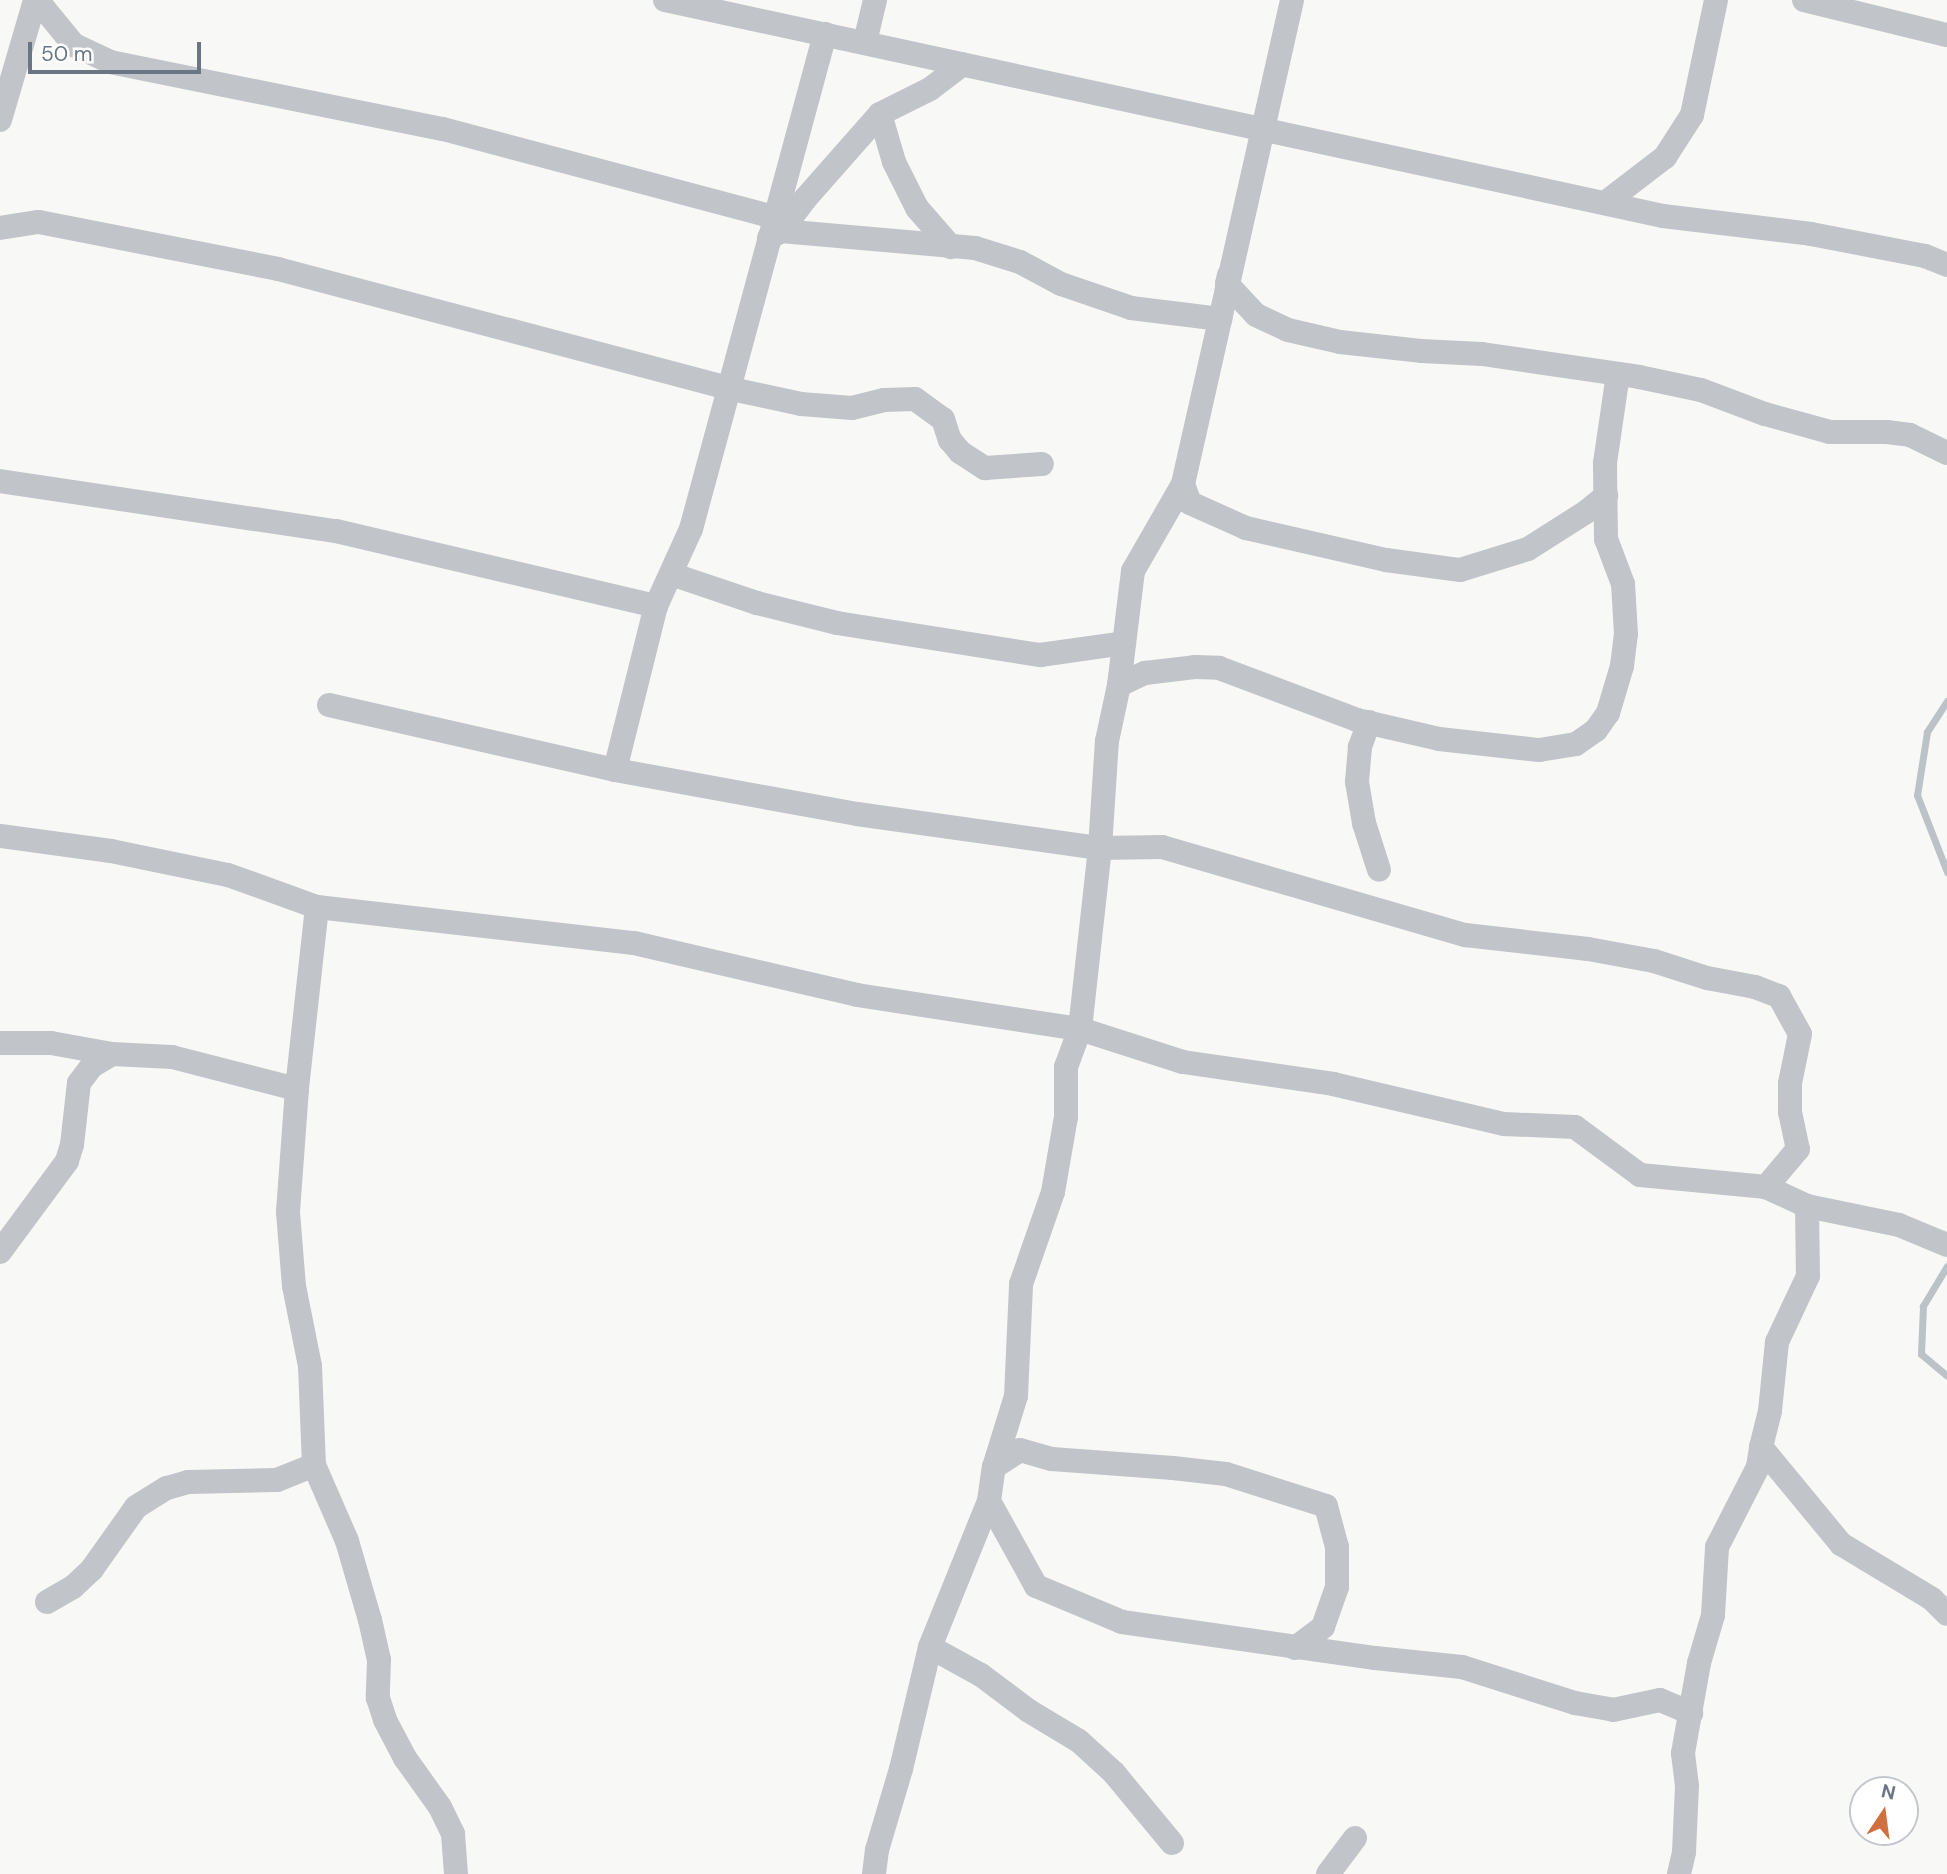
<!DOCTYPE html>
<style>
body{margin:0}
#map{position:relative;width:1947px;height:1874px;overflow:hidden;background:#f8f9f7;font-family:"DM Sans",sans-serif}
div>[style]{position:absolute}
.stream>*{height:7px;margin:-3.5px;padding:0 3.5px;transform-origin:3.5px;border-radius:3.5px;background:#bbc3c8}
.minor>*{height:24px;margin:-12px;padding:0 12px;transform-origin:12px;border-radius:12px;background:#c1c4c8}
span{translate:-50% -50%;white-space:nowrap;text-align:center;line-height:1.15;-webkit-text-stroke:7px #fff;paint-order:stroke}
.north{position:absolute;left:1849px;top:1776px;width:70px;height:70px;box-sizing:border-box;background:#fff;border:2px solid #c4c8ce;border-radius:50%;rotate:13deg;font-size:19px;font-weight:700;line-height:28px;text-align:center;color:#6b7684}
.north::after{content:'';display:block;margin:auto;width:24px;height:32px;background:#d06f3f;clip-path:polygon(50% 0,100% 100%,50% 72%,0 100%)}
.scale{position:absolute;left:28px;top:42px;width:173px;height:32px;box-sizing:border-box;border:4px solid #6b7684;border-top:0;padding-left:9px;font-size:21px;line-height:24px;white-space:nowrap;color:#6b7684;-webkit-text-stroke:5px #fff;paint-order:stroke}
</style>
<div id="map">
<div class="stream">
<i style="left:1947px;top:701px;width:37px;rotate:123deg"></i>
<i style="left:1927px;top:732px;width:64px;rotate:99deg"></i>
<i style="left:1917px;top:795px;width:83px;rotate:68.7deg"></i>
<i style="left:1947px;top:1266px;width:47px;rotate:121deg"></i>
<i style="left:1923px;top:1306px;width:48px;rotate:92.4deg"></i>
<i style="left:1921px;top:1354px;width:34px;rotate:40deg"></i>
</div>
<div class="minor">
<i style="left:37px;top:0;width:58px;rotate:50.6deg"></i>
<i style="left:74px;top:45px;width:40px;rotate:25deg"></i>
<i style="left:110px;top:62px;width:340px;rotate:11.4deg"></i>
<i style="left:443px;top:129px;width:342px;rotate:14.9deg"></i>
<i style="left:665px;top:0;width:1021px;rotate:12.21deg"></i>
<i style="left:1663px;top:216px;width:149px;rotate:6.9deg"></i>
<i style="left:1811px;top:234px;width:116px;rotate:10.9deg"></i>
<i style="left:1925px;top:256px;width:24px;rotate:22deg"></i>
<i style="left:1804px;top:0;width:147px;rotate:13.8deg"></i>
<i style="left:865px;top:42px;width:43px;rotate:-76.6deg"></i>
<i style="left:880px;top:114px;width:50px;rotate:73.7deg"></i>
<i style="left:894px;top:162px;width:51px;rotate:63.4deg"></i>
<i style="left:917px;top:208px;width:52px;rotate:48.9deg"></i>
<i style="left:0;top:120px;width:125px;rotate:-73.7deg"></i>
<i style="left:1605px;top:203px;width:76px;rotate:-37.5deg"></i>
<i style="left:1665px;top:157px;width:50px;rotate:-57.3deg"></i>
<i style="left:1692px;top:115px;width:117px;rotate:-78.2deg"></i>
<i style="left:0;top:228px;width:39px;rotate:-9deg"></i>
<i style="left:39px;top:222px;width:244px;rotate:11.1deg"></i>
<i style="left:278px;top:269px;width:465px;rotate:14.8deg"></i>
<i style="left:727px;top:388px;width:76px;rotate:12.2deg"></i>
<i style="left:801px;top:404px;width:51px;rotate:4.5deg"></i>
<i style="left:852px;top:408px;width:33px;rotate:-14deg"></i>
<i style="left:884px;top:400px;width:31px;rotate:-2deg"></i>
<i style="left:915px;top:399px;width:34px;rotate:36deg"></i>
<i style="left:943px;top:419px;width:22px;rotate:72deg"></i>
<i style="left:950px;top:440px;width:16px;rotate:50deg"></i>
<i style="left:960px;top:452px;width:30px;rotate:33deg"></i>
<i style="left:985px;top:468px;width:57px;rotate:-4deg"></i>
<i style="left:781px;top:231px;width:40px;rotate:-53deg"></i>
<i style="left:805px;top:199px;width:113px;rotate:-48.6deg"></i>
<i style="left:880px;top:114px;width:56px;rotate:-26.6deg"></i>
<i style="left:930px;top:89px;width:41px;rotate:-37.1deg"></i>
<i style="left:769px;top:238px;width:14px;rotate:-30deg"></i>
<i style="left:781px;top:231px;width:195px;rotate:5deg"></i>
<i style="left:975px;top:248px;width:47px;rotate:17.3deg"></i>
<i style="left:1020px;top:262px;width:47px;rotate:28.2deg"></i>
<i style="left:1061px;top:284px;width:74px;rotate:18.9deg"></i>
<i style="left:1131px;top:308px;width:90px;rotate:7deg"></i>
<i style="left:1229px;top:275px;width:9px;rotate:103deg"></i>
<i style="left:1227px;top:284px;width:42px;rotate:46.9deg"></i>
<i style="left:1256px;top:315px;width:35px;rotate:25deg"></i>
<i style="left:1288px;top:330px;width:53px;rotate:13deg"></i>
<i style="left:1340px;top:342px;width:81px;rotate:6.3deg"></i>
<i style="left:1421px;top:351px;width:61px;rotate:2.8deg"></i>
<i style="left:1482px;top:354px;width:159px;rotate:8.3deg"></i>
<i style="left:1639px;top:377px;width:63px;rotate:11.8deg"></i>
<i style="left:1701px;top:390px;width:68px;rotate:20.6deg"></i>
<i style="left:1765px;top:414px;width:67px;rotate:15.5deg"></i>
<i style="left:1830px;top:432px;width:57px"></i>
<i style="left:1887px;top:432px;width:23px;rotate:7deg"></i>
<i style="left:1910px;top:435px;width:41px;rotate:25.9deg"></i>
<i style="left:0;top:481px;width:340px;rotate:8.5deg"></i>
<i style="left:336px;top:531px;width:329px;rotate:13.2deg"></i>
<i style="left:1183px;top:484px;width:20px;rotate:70deg"></i>
<i style="left:1190px;top:503px;width:61px;rotate:24.1deg"></i>
<i style="left:1246px;top:528px;width:144px;rotate:12.9deg"></i>
<i style="left:1386px;top:560px;width:75px;rotate:7.7deg"></i>
<i style="left:1460px;top:570px;width:71px;rotate:-17.2deg"></i>
<i style="left:1528px;top:549px;width:69px;rotate:-32.5deg"></i>
<i style="left:1586px;top:512px;width:26px;rotate:-39deg"></i>
<i style="left:671px;top:574px;width:91px;rotate:18.6deg"></i>
<i style="left:757px;top:603px;width:82px;rotate:14deg"></i>
<i style="left:837px;top:623px;width:206px;rotate:9deg"></i>
<i style="left:1040px;top:655px;width:85px;rotate:-8.1deg"></i>
<i style="left:1119px;top:685px;width:29px;rotate:-25deg"></i>
<i style="left:1145px;top:673px;width:50px;rotate:-6.8deg"></i>
<i style="left:1195px;top:667px;width:24px;rotate:2deg"></i>
<i style="left:1219px;top:668px;width:147px;rotate:20.6deg"></i>
<i style="left:1357px;top:720px;width:84px;rotate:13deg"></i>
<i style="left:1439px;top:739px;width:101px;rotate:6.3deg"></i>
<i style="left:1539px;top:750px;width:37px;rotate:-9deg"></i>
<i style="left:1576px;top:744px;width:24px;rotate:-35deg"></i>
<i style="left:1596px;top:730px;width:21px;rotate:-55deg"></i>
<i style="left:1608px;top:713px;width:49px;rotate:-73.4deg"></i>
<i style="left:1622px;top:666px;width:32px;rotate:-83deg"></i>
<i style="left:1626px;top:634px;width:50px;rotate:-93.4deg"></i>
<i style="left:1623px;top:584px;width:48px;rotate:-110.7deg"></i>
<i style="left:1606px;top:539px;width:76px;rotate:-90.8deg"></i>
<i style="left:1605px;top:463px;width:90px;rotate:-81.7deg"></i>
<i style="left:329px;top:705px;width:293px;rotate:12.8deg"></i>
<i style="left:615px;top:770px;width:246px;rotate:10.3deg"></i>
<i style="left:857px;top:814px;width:245px;rotate:8deg"></i>
<i style="left:1100px;top:848px;width:62px;rotate:-0.9deg"></i>
<i style="left:1162px;top:847px;width:316px;rotate:16.2deg"></i>
<i style="left:1465px;top:935px;width:124px;rotate:6.5deg"></i>
<i style="left:1588px;top:949px;width:67px;rotate:10.3deg"></i>
<i style="left:1654px;top:961px;width:56px;rotate:17.8deg"></i>
<i style="left:1707px;top:978px;width:49px;rotate:10.6deg"></i>
<i style="left:1755px;top:987px;width:26px;rotate:21deg"></i>
<i style="left:1779px;top:996px;width:43px;rotate:61.1deg"></i>
<i style="left:1800px;top:1034px;width:50px;rotate:101.5deg"></i>
<i style="left:1790px;top:1083px;width:29px;rotate:90deg"></i>
<i style="left:1790px;top:1112px;width:38px;rotate:78deg"></i>
<i style="left:1798px;top:1149px;width:50px;rotate:130.1deg"></i>
<i style="left:1369px;top:722px;width:27px;rotate:110deg"></i>
<i style="left:1360px;top:747px;width:35px;rotate:95deg"></i>
<i style="left:1357px;top:782px;width:42px;rotate:80.3deg"></i>
<i style="left:1364px;top:823px;width:49px;rotate:72.3deg"></i>
<i style="left:615px;top:770px;width:169px;rotate:-76deg"></i>
<i style="left:656px;top:606px;width:85px;rotate:-65.6deg"></i>
<i style="left:691px;top:529px;width:513px;rotate:-74.85deg"></i>
<i style="left:0;top:836px;width:112px;rotate:7.7deg"></i>
<i style="left:111px;top:851px;width:119px;rotate:11.6deg"></i>
<i style="left:228px;top:875px;width:95px;rotate:19.8deg"></i>
<i style="left:317px;top:907px;width:319px;rotate:6.5deg"></i>
<i style="left:634px;top:943px;width:229px;rotate:13.1deg"></i>
<i style="left:857px;top:995px;width:226px;rotate:8.7deg"></i>
<i style="left:1080px;top:1029px;width:108px;rotate:17.8deg"></i>
<i style="left:1183px;top:1062px;width:152px;rotate:8.3deg"></i>
<i style="left:1333px;top:1084px;width:176px;rotate:13.2deg"></i>
<i style="left:1504px;top:1124px;width:71px;rotate:2.4deg"></i>
<i style="left:1575px;top:1127px;width:81px;rotate:36.4deg"></i>
<i style="left:1640px;top:1175px;width:127px;rotate:5.4deg"></i>
<i style="left:1766px;top:1187px;width:45px;rotate:24.9deg"></i>
<i style="left:1807px;top:1206px;width:94px;rotate:11.7deg"></i>
<i style="left:1899px;top:1225px;width:52px;rotate:22.6deg"></i>
<i style="left:317px;top:907px;width:183px;rotate:96.3deg"></i>
<i style="left:297px;top:1089px;width:123px;rotate:94.2deg"></i>
<i style="left:288px;top:1212px;width:74px;rotate:85.4deg"></i>
<i style="left:294px;top:1286px;width:82px;rotate:78.7deg"></i>
<i style="left:310px;top:1366px;width:99px;rotate:87.7deg"></i>
<i style="left:314px;top:1465px;width:83px;rotate:66.5deg"></i>
<i style="left:347px;top:1541px;width:82px;rotate:73.8deg"></i>
<i style="left:370px;top:1620px;width:41px;rotate:77.3deg"></i>
<i style="left:379px;top:1660px;width:38px;rotate:92deg"></i>
<i style="left:378px;top:1698px;width:23px;rotate:72deg"></i>
<i style="left:385px;top:1720px;width:43px;rotate:62.2deg"></i>
<i style="left:405px;top:1758px;width:60px;rotate:54.5deg"></i>
<i style="left:440px;top:1807px;width:30px;rotate:64deg"></i>
<i style="left:453px;top:1834px;width:40px;rotate:85.7deg"></i>
<i style="left:0;top:1043px;width:51px"></i>
<i style="left:51px;top:1043px;width:62px;rotate:10.2deg"></i>
<i style="left:1807px;top:1206px;width:70px;rotate:89.2deg"></i>
<i style="left:1808px;top:1276px;width:73px;rotate:115.2deg"></i>
<i style="left:1777px;top:1342px;width:69px;rotate:95.8deg"></i>
<i style="left:1770px;top:1411px;width:37px;rotate:104deg"></i>
<i style="left:1761px;top:1447px;width:126px;rotate:50.5deg"></i>
<i style="left:1841px;top:1544px;width:106px;rotate:31.1deg"></i>
<i style="left:1932px;top:1599px;width:21px;rotate:45deg"></i>
<i style="left:0;top:1252px;width:113px;rotate:-53.6deg"></i>
<i style="left:67px;top:1161px;width:17px;rotate:-73deg"></i>
<i style="left:72px;top:1145px;width:62px;rotate:-83.6deg"></i>
<i style="left:79px;top:1083px;width:21px;rotate:-53deg"></i>
<i style="left:92px;top:1066px;width:23px;rotate:-31deg"></i>
<i style="left:112px;top:1054px;width:60px;rotate:2.9deg"></i>
<i style="left:172px;top:1057px;width:129px;rotate:14.4deg"></i>
<i style="left:994px;top:1467px;width:31px;rotate:-33deg"></i>
<i style="left:1020px;top:1450px;width:33px;rotate:16deg"></i>
<i style="left:1052px;top:1459px;width:121px;rotate:4.3deg"></i>
<i style="left:1173px;top:1468px;width:53px;rotate:6.5deg"></i>
<i style="left:1226px;top:1474px;width:105px;rotate:17.7deg"></i>
<i style="left:1326px;top:1506px;width:42px;rotate:75deg"></i>
<i style="left:1337px;top:1547px;width:40px;rotate:90deg"></i>
<i style="left:1337px;top:1587px;width:42px;rotate:109.3deg"></i>
<i style="left:1323px;top:1627px;width:35px;rotate:143deg"></i>
<i style="left:989px;top:1501px;width:97px;rotate:61.1deg"></i>
<i style="left:1036px;top:1586px;width:93px;rotate:22.7deg"></i>
<i style="left:1122px;top:1622px;width:256px;rotate:8.1deg"></i>
<i style="left:1375px;top:1658px;width:87px;rotate:5.9deg"></i>
<i style="left:1462px;top:1667px;width:119px;rotate:17.7deg"></i>
<i style="left:1575px;top:1703px;width:39px;rotate:10deg"></i>
<i style="left:1613px;top:1710px;width:48px;rotate:-12deg"></i>
<i style="left:1660px;top:1700px;width:34px;rotate:23deg"></i>
<i style="left:47px;top:1602px;width:30px;rotate:-30deg"></i>
<i style="left:73px;top:1587px;width:26px;rotate:-43deg"></i>
<i style="left:92px;top:1569px;width:76px;rotate:-54.6deg"></i>
<i style="left:136px;top:1507px;width:36px;rotate:-32deg"></i>
<i style="left:167px;top:1488px;width:22px;rotate:-16deg"></i>
<i style="left:188px;top:1482px;width:89px;rotate:-1.3deg"></i>
<i style="left:277px;top:1480px;width:40px;rotate:-22deg"></i>
<i style="left:930px;top:1647px;width:58px;rotate:28.8deg"></i>
<i style="left:981px;top:1675px;width:60px;rotate:36.9deg"></i>
<i style="left:1029px;top:1711px;width:58px;rotate:31deg"></i>
<i style="left:1079px;top:1741px;width:47px;rotate:42.4deg"></i>
<i style="left:1114px;top:1773px;width:91px;rotate:50.4deg"></i>
<i style="left:874px;top:1874px;width:24px;rotate:-83deg"></i>
<i style="left:877px;top:1850px;width:84px;rotate:-73.5deg"></i>
<i style="left:901px;top:1769px;width:125px;rotate:-76.6deg"></i>
<i style="left:930px;top:1647px;width:157px;rotate:-68deg"></i>
<i style="left:989px;top:1501px;width:34px;rotate:-82deg"></i>
<i style="left:994px;top:1467px;width:74px;rotate:-72.8deg"></i>
<i style="left:1016px;top:1396px;width:112px;rotate:-87.4deg"></i>
<i style="left:1021px;top:1284px;width:97px;rotate:-70.8deg"></i>
<i style="left:1053px;top:1192px;width:76px;rotate:-80.2deg"></i>
<i style="left:1066px;top:1117px;width:50px;rotate:-90deg"></i>
<i style="left:1066px;top:1067px;width:40px;rotate:-69.8deg"></i>
<i style="left:1080px;top:1029px;width:182px;rotate:-83.7deg"></i>
<i style="left:1100px;top:848px;width:107px;rotate:-86.3deg"></i>
<i style="left:1107px;top:741px;width:57px;rotate:-77.9deg"></i>
<i style="left:1119px;top:685px;width:115px;rotate:-83deg"></i>
<i style="left:1133px;top:571px;width:100px;rotate:-60.1deg"></i>
<i style="left:1183px;top:484px;width:496px;rotate:-77.3deg"></i>
<i style="left:1328px;top:1874px;width:45px;rotate:-53.1deg"></i>
<i style="left:1679px;top:1874px;width:23px;rotate:-77deg"></i>
<i style="left:1684px;top:1852px;width:66px;rotate:-87.4deg"></i>
<i style="left:1687px;top:1786px;width:33px;rotate:-97deg"></i>
<i style="left:1683px;top:1753px;width:91px;rotate:-79.9deg"></i>
<i style="left:1699px;top:1663px;width:50px;rotate:-73.7deg"></i>
<i style="left:1713px;top:1615px;width:68px;rotate:-86.6deg"></i>
<i style="left:1717px;top:1547px;width:90px;rotate:-62.9deg"></i>
<i style="left:1758px;top:1467px;width:20px;rotate:-81deg"></i>
</div>
<div class="north">N</div>
<div class="scale">50 m</div>
</div>
